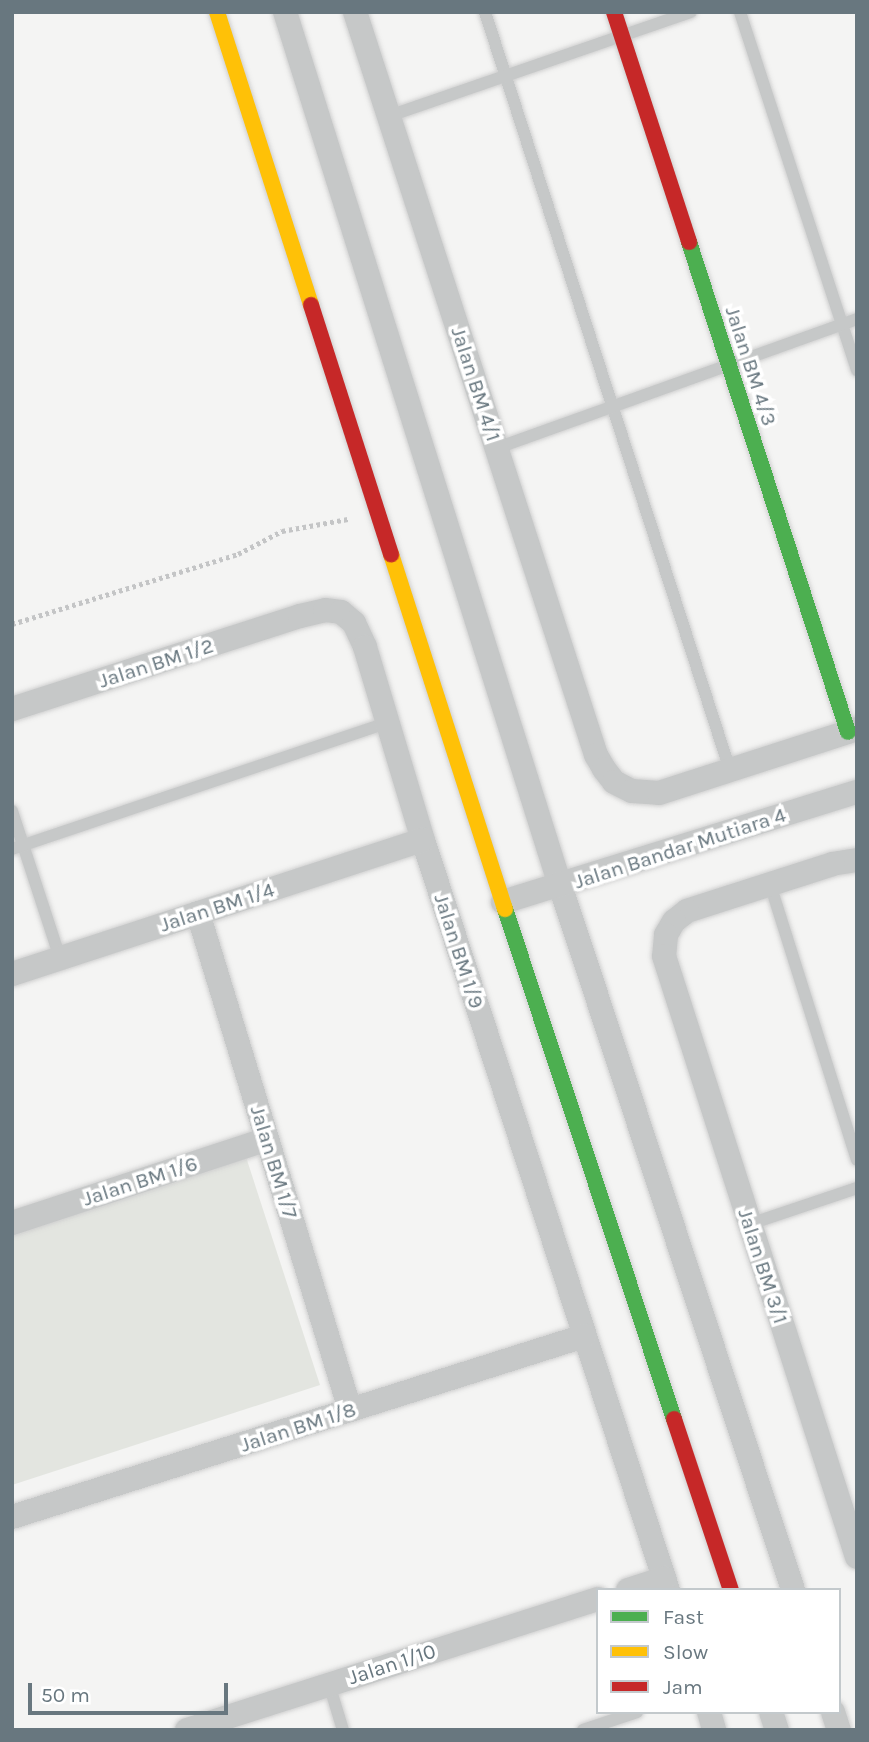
<!DOCTYPE html>
<style>
body{margin:0}
#map{position:relative;width:869px;height:1742px;overflow:hidden;background:#f4f4f3;font-family:Karla,sans-serif}
div>[style]{position:absolute}
.green>*{inset:0;background:#e3e5e0}
.path>*{height:4.5px;margin-top:-2.25px;transform-origin:0;background:repeating-linear-gradient(90deg,#c4c5c6 0 3.5px,transparent 0 7px)}
.roads{filter:drop-shadow(0 0 2px #d0d0d0) drop-shadow(0 0 2px #d0d0d0)}
.lane>*{height:12px;margin:-6px;padding:0 6px;transform-origin:6px;border-radius:6px;background:#c6c8c8}
.street>*{height:24px;margin:-12px;padding:0 12px;transform-origin:12px;border-radius:12px;background:#c6c8c8}
.fast>*{height:16px;margin:-8px;padding:0 8px;transform-origin:8px;border-radius:8px;background:#4caf50}
.slow>*{height:16px;margin:-8px;padding:0 8px;transform-origin:8px;border-radius:8px;background:#ffc107}
.jam>*{height:16px;margin:-8px;padding:0 8px;transform-origin:8px;border-radius:8px;background:#c62828}
span{translate:-50% -50%;white-space:nowrap;text-align:center;line-height:1.15;-webkit-text-stroke:7px #fff;paint-order:stroke}
.street-label{font-size:21px;color:#68777f}
.frame{position:absolute;inset:0;border:14px solid #68777f;pointer-events:none}
.legend{position:absolute;left:596px;top:1588px;width:245px;height:126px;box-sizing:border-box;background:#fff;border:2px solid #c3c9cc;margin:0;padding:9px 12px;list-style:none;font-size:21px;color:#68777f}
.legend li{display:flex;align-items:center;gap:14px;height:35px}
.legend b{width:35px;border:2px solid #c3c9cc}
.scale{position:absolute;left:28px;top:1683px;width:200px;height:32px;box-sizing:border-box;border:4px solid #68777f;border-top:0;padding-left:9px;font-size:21px;line-height:24px;white-space:nowrap;color:#68777f;-webkit-text-stroke:5px #fff;paint-order:stroke}
</style>
<div id="map">
<div class="green">
<i style="clip-path:polygon(246px 1157px,320px 1385px,12px 1485px,12px 1234px)"></i>
</div>
<div class="path">
<i style="left:12px;top:624px;width:237px;rotate:-17.2deg"></i>
<i style="left:238px;top:554px;width:50px;rotate:-27.6deg"></i>
<i style="left:282px;top:531px;width:67px;rotate:-10.3deg"></i>
</div>
<div class="roads">
<div class="lane">
<i style="left:485px;top:12px;width:797px;rotate:72.09deg"></i>
<i style="left:740px;top:12px;width:377px;rotate:71.9deg"></i>
<i style="left:389px;top:116px;width:319px;rotate:-19deg"></i>
<i style="left:497px;top:448px;width:382px;rotate:-19.7deg"></i>
<i style="left:12px;top:811px;width:155px;rotate:71.9deg"></i>
<i style="left:12px;top:849px;width:398px;rotate:-18.6deg"></i>
<i style="left:770px;top:884px;width:289px;rotate:72.5deg"></i>
<i style="left:750px;top:1224px;width:113px;rotate:-18.6deg"></i>
<i style="left:329px;top:1684px;width:48px;rotate:73.1deg"></i>
<i style="left:583px;top:1730px;width:57px;rotate:-18.4deg"></i>
</div>
<div class="street">
<i style="left:285px;top:12px;width:915px;rotate:72.52deg"></i>
<i style="left:560px;top:885px;width:743px;rotate:71.71deg"></i>
<i style="left:355px;top:12px;width:781px;rotate:72.03deg"></i>
<i style="left:596px;top:755px;width:16px;rotate:60deg"></i>
<i style="left:604px;top:769px;width:16px;rotate:52deg"></i>
<i style="left:614px;top:782px;width:20px;rotate:27deg"></i>
<i style="left:632px;top:791px;width:27px;rotate:4deg"></i>
<i style="left:659px;top:793px;width:208px;rotate:-17.9deg"></i>
<i style="left:12px;top:709px;width:303px;rotate:-17.9deg"></i>
<i style="left:300px;top:616px;width:26px;rotate:-13deg"></i>
<i style="left:325px;top:610px;width:16px;rotate:7deg"></i>
<i style="left:341px;top:612px;width:17px;rotate:40deg"></i>
<i style="left:354px;top:623px;width:26px;rotate:65deg"></i>
<i style="left:365px;top:647px;width:202px;rotate:73.3deg"></i>
<i style="left:423px;top:840px;width:789px;rotate:71.91deg"></i>
<i style="left:857px;top:860px;width:24px;rotate:171deg"></i>
<i style="left:833px;top:864px;width:153px;rotate:162.2deg"></i>
<i style="left:687px;top:911px;width:16px;rotate:142deg"></i>
<i style="left:674px;top:921px;width:16px;rotate:120deg"></i>
<i style="left:666px;top:935px;width:21px;rotate:95deg"></i>
<i style="left:664px;top:956px;width:631px;rotate:72.2deg"></i>
<i style="left:503px;top:902px;width:371px;rotate:-17.3deg"></i>
<i style="left:198px;top:913px;width:520px;rotate:72.99deg"></i>
<i style="left:12px;top:974px;width:432px;rotate:-18.1deg"></i>
<i style="left:12px;top:1223px;width:268px;rotate:-18.2deg"></i>
<i style="left:12px;top:1517px;width:600px;rotate:-17.56deg"></i>
<i style="left:628px;top:1590px;width:38px;rotate:-18deg"></i>
<i style="left:709px;top:1712px;width:19px;rotate:74deg"></i>
<i style="left:771px;top:1712px;width:19px;rotate:72deg"></i>
<i style="left:833px;top:1712px;width:19px;rotate:72deg"></i>
<i style="left:187px;top:1730px;width:431px;rotate:-17.7deg"></i>
</div>
<div class="fast">
<i style="left:689px;top:242px;width:515px;rotate:72.02deg"></i>
<i style="left:505px;top:909px;width:537px;rotate:71.67deg"></i>
</div>
<div class="slow">
<i style="left:217px;top:12px;width:308px;rotate:72.2deg"></i>
<i style="left:391px;top:554px;width:373px;rotate:72.2deg"></i>
</div>
<div class="jam">
<i style="left:614px;top:12px;width:242px;rotate:71.9deg"></i>
<i style="left:311px;top:305px;width:262px;rotate:72.2deg"></i>
<i style="left:674px;top:1419px;width:180px;rotate:71.6deg"></i>
</div>
</div>
<div class="street-label">
<span style="left:751px;top:366px;rotate:72deg">Jalan BM 4/3</span>
<span style="left:476px;top:384px;rotate:72deg">Jalan BM 4/1</span>
<span style="left:156px;top:663px;rotate:-18deg">Jalan BM 1/2</span>
<span style="left:680px;top:848px;rotate:-18deg">Jalan Bandar Mutiara 4</span>
<span style="left:217px;top:907px;rotate:-18deg">Jalan BM 1/4</span>
<span style="left:459px;top:951px;rotate:72deg">Jalan BM 1/9</span>
<span style="left:274px;top:1162px;rotate:73deg">Jalan BM 1/7</span>
<span style="left:140px;top:1181px;rotate:-18deg">Jalan BM 1/6</span>
<span style="left:763px;top:1266px;rotate:72deg">Jalan BM 3/1</span>
<span style="left:298px;top:1427px;rotate:-18deg">Jalan BM 1/8</span>
<span style="left:392px;top:1664px;rotate:-18deg">Jalan 1/10</span>
</div>
<div class="frame"></div>
<ul class="legend">
<li><b style="height:9px;background:#4caf50"></b>Fast</li>
<li><b style="height:9px;background:#ffc107"></b>Slow</li>
<li><b style="height:9px;background:#c62828"></b>Jam</li>
</ul>
<div class="scale">50 m</div>
</div>
